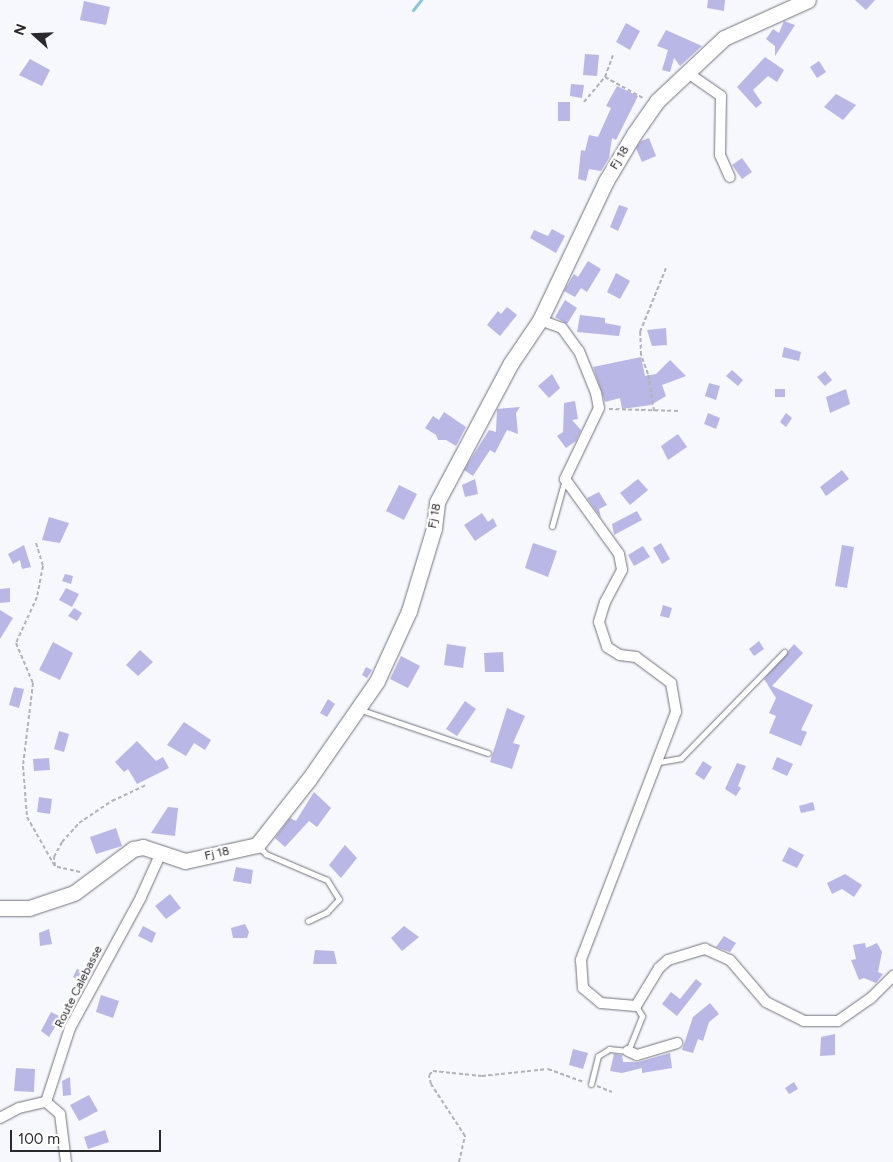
<!DOCTYPE html>
<style>
body{margin:0}
#map{position:relative;width:893px;height:1162px;overflow:hidden;background:#f7f7fe;font-family:Figtree,sans-serif}
div>[style]{position:absolute}
.stream>*{height:3px;margin:-1.5px;padding:0 1.5px;transform-origin:1.5px;border-radius:1.5px;background:#87c6d4}
.building>*{inset:0;background:#b8b7e6}
.path>*{height:2px;margin-top:-1px;transform-origin:0;background:repeating-linear-gradient(90deg,#b2b2b8 0 4px,transparent 0 6.5px)}
.roads{filter:drop-shadow(0 0 1px #71717b) drop-shadow(0 0 1px #71717b)}
.lane>*{height:5px;margin:-2.5px;padding:0 2.5px;transform-origin:2.5px;border-radius:2.5px;background:#fff}
.street>*{height:10px;margin:-5px;padding:0 5px;transform-origin:5px;border-radius:5px;background:#fff}
.secondary>*{height:15px;margin:-7.5px;padding:0 7.5px;transform-origin:7.5px;border-radius:7.5px;background:#fff}
span{translate:-50% -50%;white-space:nowrap;text-align:center;line-height:1.15;-webkit-text-stroke:4.5px #fff;paint-order:stroke}
.street-label{font-size:12px;color:#2a2a2e}
.north{position:absolute;left:10px;top:10px;width:50px;height:50px;-webkit-text-stroke:4px #fff;paint-order:stroke;rotate:290deg;font-size:14px;font-weight:700;line-height:20px;text-align:center;color:#2a2a2e}
.north::after{content:'';display:block;margin:auto;width:18px;height:22px;background:#2a2a2e;clip-path:polygon(50% 0,100% 100%,50% 72%,0 100%)}
.scale{position:absolute;left:10px;top:1130px;width:151px;height:22px;box-sizing:border-box;border:2px solid #2a2a2e;border-top:0;padding-left:6px;font-size:15px;line-height:18px;white-space:nowrap;color:#2a2a2e;-webkit-text-stroke:4px #fff;paint-order:stroke}
</style>
<div id="map">
<div class="stream">
<i style="left:413px;top:10px;width:13px;rotate:-51deg"></i>
</div>
<div class="building">
<i style="clip-path:polygon(708px 0,725px 0,724px 11px,707px 8px)"></i>
<i style="clip-path:polygon(855px 0,875px 0,866px 10px)"></i>
<i style="clip-path:polygon(84px 1px,110px 7px,106px 25px,80px 20px)"></i>
<i style="clip-path:polygon(784px 21px,795px 25px,775px 56px,775px 46px,766px 39px,773px 29px,779px 33px)"></i>
<i style="clip-path:polygon(626px 23px,640px 31px,630px 50px,616px 42px)"></i>
<i style="clip-path:polygon(666px 30px,702px 46px,680px 66px,674px 58px,670px 72px,662px 70px,668px 50px,657px 46px)"></i>
<i style="clip-path:polygon(585px 54px,599px 55px,597px 76px,583px 75px)"></i>
<i style="clip-path:polygon(765px 57px,784px 70px,777px 82px,768px 76px,753px 90px,762px 103px,756px 108px,737px 87px)"></i>
<i style="clip-path:polygon(30px 59px,50px 70px,42px 86px,19px 75px)"></i>
<i style="clip-path:polygon(819px 61px,826px 72px,817px 78px,810px 67px)"></i>
<i style="clip-path:polygon(571px 84px,584px 85px,582px 98px,570px 96px)"></i>
<i style="clip-path:polygon(617px 86px,638px 96px,616px 140px,612px 138px,609px 158px,601px 171px,589px 169px,586px 181px,578px 179px,581px 150px,585px 151px,589px 135px,598px 137px,611px 108px,606px 106px)"></i>
<i style="clip-path:polygon(836px 94px,856px 105px,843px 120px,824px 107px)"></i>
<i style="clip-path:polygon(558px 102px,570px 102px,570px 121px,558px 121px)"></i>
<i style="clip-path:polygon(649px 138px,656px 156px,642px 162px,636px 148px,641px 141px)"></i>
<i style="clip-path:polygon(742px 158px,752px 172px,742px 179px,732px 165px)"></i>
<i style="clip-path:polygon(619px 205px,628px 208px,618px 231px,610px 227px)"></i>
<i style="clip-path:polygon(552px 229px,565px 236px,556px 253px,530px 238px,534px 230px,548px 236px)"></i>
<i style="clip-path:polygon(588px 261px,601px 269px,587px 292px,581px 288px,575px 297px,564px 291px,574px 274px,578px 277px)"></i>
<i style="clip-path:polygon(616px 273px,630px 281px,620px 299px,607px 292px)"></i>
<i style="clip-path:polygon(565px 300px,577px 308px,567px 324px,555px 317px)"></i>
<i style="clip-path:polygon(507px 307px,517px 315px,500px 336px,487px 325px,498px 311px,501px 314px)"></i>
<i style="clip-path:polygon(580px 315px,605px 318px,605px 323px,621px 326px,619px 336px,577px 332px)"></i>
<i style="clip-path:polygon(666px 328px,667px 345px,652px 346px,647px 330px)"></i>
<i style="clip-path:polygon(784px 347px,801px 352px,799px 361px,782px 357px)"></i>
<i style="clip-path:polygon(641px 357px,645px 376px,656px 374px,670px 360px,686px 376px,662px 385px,666px 396px,651px 405px,622px 409px,620px 398px,605px 402px,593px 367px)"></i>
<i style="clip-path:polygon(732px 370px,743px 380px,738px 386px,726px 376px)"></i>
<i style="clip-path:polygon(825px 371px,832px 380px,825px 386px,817px 377px)"></i>
<i style="clip-path:polygon(552px 374px,560px 388px,549px 398px,538px 386px)"></i>
<i style="clip-path:polygon(709px 383px,720px 386px,716px 400px,705px 396px)"></i>
<i style="clip-path:polygon(775px 389px,785px 389px,785px 397px,775px 397px)"></i>
<i style="clip-path:polygon(846px 389px,850px 404px,830px 413px,826px 397px)"></i>
<i style="clip-path:polygon(575px 401px,578px 419px,572px 420px,581px 430px,576px 441px,566px 448px,557px 436px,563px 432px,564px 403px)"></i>
<i style="clip-path:polygon(520px 407px,516px 413px,518px 434px,507px 430px,495px 453px,490px 450px,473px 476px,464px 470px,489px 430px,496px 432px,497px 409px)"></i>
<i style="clip-path:polygon(444px 412px,466px 427px,456px 446px,446px 440px,438px 440px,436px 435px,425px 428px,433px 416px,439px 420px)"></i>
<i style="clip-path:polygon(708px 413px,720px 418px,716px 429px,704px 424px)"></i>
<i style="clip-path:polygon(786px 413px,792px 418px,786px 427px,780px 422px)"></i>
<i style="clip-path:polygon(678px 434px,687px 447px,668px 460px,661px 446px)"></i>
<i style="clip-path:polygon(842px 470px,849px 479px,826px 496px,820px 487px)"></i>
<i style="clip-path:polygon(475px 479px,478px 494px,465px 497px,462px 485px)"></i>
<i style="clip-path:polygon(638px 479px,648px 490px,630px 505px,620px 493px)"></i>
<i style="clip-path:polygon(399px 485px,417px 494px,404px 520px,386px 511px)"></i>
<i style="clip-path:polygon(599px 492px,607px 505px,599px 509px,601px 518px,587px 498px)"></i>
<i style="clip-path:polygon(637px 511px,642px 520px,614px 535px,612px 524px)"></i>
<i style="clip-path:polygon(482px 513px,488px 522px,493px 518px,497px 526px,475px 541px,464px 525px)"></i>
<i style="clip-path:polygon(49px 517px,69px 523px,60px 543px,42px 540px)"></i>
<i style="clip-path:polygon(533px 543px,557px 551px,548px 577px,525px 568px)"></i>
<i style="clip-path:polygon(661px 543px,670px 559px,662px 564px,653px 548px)"></i>
<i style="clip-path:polygon(24px 545px,31px 567px,22px 569px,20px 560px,13px 564px,8px 554px)"></i>
<i style="clip-path:polygon(842px 545px,854px 547px,847px 588px,835px 586px)"></i>
<i style="clip-path:polygon(643px 546px,650px 557px,634px 566px,628px 555px)"></i>
<i style="clip-path:polygon(65px 574px,73px 576px,71px 584px,62px 581px)"></i>
<i style="clip-path:polygon(10px 588px,10px 602px,0 603px,0 589px)"></i>
<i style="clip-path:polygon(66px 588px,79px 594px,72px 607px,59px 600px)"></i>
<i style="clip-path:polygon(663px 605px,672px 608px,669px 618px,660px 616px)"></i>
<i style="clip-path:polygon(74px 608px,82px 613px,77px 621px,68px 616px)"></i>
<i style="clip-path:polygon(0 610px,13px 618px,0 639px)"></i>
<i style="clip-path:polygon(759px 641px,764px 649px,754px 656px,749px 649px)"></i>
<i style="clip-path:polygon(53px 642px,73px 653px,60px 680px,39px 670px)"></i>
<i style="clip-path:polygon(447px 644px,466px 647px,463px 668px,444px 665px)"></i>
<i style="clip-path:polygon(794px 644px,803px 653px,772px 686px,813px 705px,801px 730px,807px 732px,801px 746px,769px 733px,776px 716px,769px 713px,776px 698px,764px 679px)"></i>
<i style="clip-path:polygon(140px 650px,153px 662px,138px 676px,126px 665px)"></i>
<i style="clip-path:polygon(503px 652px,504px 672px,485px 672px,484px 653px)"></i>
<i style="clip-path:polygon(401px 656px,420px 666px,408px 688px,390px 679px)"></i>
<i style="clip-path:polygon(366px 667px,372px 670px,367px 678px,362px 675px)"></i>
<i style="clip-path:polygon(14px 687px,24px 689px,19px 708px,9px 705px)"></i>
<i style="clip-path:polygon(328px 699px,335px 704px,327px 717px,320px 713px)"></i>
<i style="clip-path:polygon(465px 701px,476px 709px,457px 736px,446px 729px)"></i>
<i style="clip-path:polygon(507px 708px,525px 716px,513px 743px,520px 745px,512px 769px,490px 762px)"></i>
<i style="clip-path:polygon(184px 722px,211px 740px,205px 750px,194px 743px,186px 756px,167px 745px)"></i>
<i style="clip-path:polygon(59px 731px,69px 734px,64px 752px,54px 749px)"></i>
<i style="clip-path:polygon(137px 741px,156px 761px,163px 757px,169px 768px,137px 784px,128px 769px,124px 772px,115px 762px)"></i>
<i style="clip-path:polygon(777px 757px,793px 764px,787px 776px,772px 769px)"></i>
<i style="clip-path:polygon(49px 758px,50px 770px,34px 771px,33px 759px)"></i>
<i style="clip-path:polygon(703px 761px,712px 767px,704px 780px,695px 774px)"></i>
<i style="clip-path:polygon(737px 763px,746px 766px,738px 786px,741px 788px,736px 796px,725px 789px)"></i>
<i style="clip-path:polygon(314px 792px,331px 808px,317px 827px,309px 821px,285px 847px,275px 838px,290px 818px,296px 821px)"></i>
<i style="clip-path:polygon(39px 797px,52px 799px,50px 814px,37px 812px)"></i>
<i style="clip-path:polygon(813px 802px,815px 810px,801px 813px,799px 806px)"></i>
<i style="clip-path:polygon(168px 807px,178px 808px,175px 836px,151px 833px)"></i>
<i style="clip-path:polygon(116px 828px,122px 846px,96px 854px,90px 837px)"></i>
<i style="clip-path:polygon(345px 845px,357px 858px,341px 878px,329px 865px)"></i>
<i style="clip-path:polygon(789px 847px,804px 855px,797px 868px,782px 861px)"></i>
<i style="clip-path:polygon(236px 867px,253px 870px,251px 884px,233px 881px)"></i>
<i style="clip-path:polygon(845px 874px,862px 885px,854px 897px,842px 889px,832px 894px,827px 883px)"></i>
<i style="clip-path:polygon(170px 894px,181px 908px,166px 919px,155px 906px)"></i>
<i style="clip-path:polygon(245px 924px,249px 932px,247px 938px,233px 938px,231px 928px)"></i>
<i style="clip-path:polygon(143px 926px,156px 933px,152px 943px,138px 936px)"></i>
<i style="clip-path:polygon(404px 926px,419px 937px,402px 951px,391px 938px)"></i>
<i style="clip-path:polygon(49px 929px,52px 944px,40px 946px,39px 933px)"></i>
<i style="clip-path:polygon(724px 936px,736px 943px,730px 952px,716px 947px)"></i>
<i style="clip-path:polygon(865px 943px,866px 948px,877px 943px,882px 952px,878px 972px,883px 974px,876px 983px,864px 978px,859px 980px,851px 960px,856px 959px,853px 945px)"></i>
<i style="clip-path:polygon(315px 950px,334px 951px,337px 964px,313px 964px)"></i>
<i style="clip-path:polygon(77px 969px,89px 973px,86px 984px,73px 977px)"></i>
<i style="clip-path:polygon(696px 979px,702px 984px,677px 1016px,662px 1004px,671px 992px,680px 999px)"></i>
<i style="clip-path:polygon(101px 995px,119px 1001px,113px 1018px,96px 1012px)"></i>
<i style="clip-path:polygon(710px 1003px,719px 1014px,709px 1022px,703px 1041px,698px 1039px,693px 1053px,682px 1050px,693px 1017px)"></i>
<i style="clip-path:polygon(51px 1012px,61px 1017px,49px 1037px,41px 1031px)"></i>
<i style="clip-path:polygon(835px 1034px,835px 1055px,820px 1056px,821px 1037px)"></i>
<i style="clip-path:polygon(573px 1049px,588px 1053px,583px 1069px,569px 1065px)"></i>
<i style="clip-path:polygon(670px 1053px,672px 1068px,642px 1073px,642px 1068px,622px 1073px,610px 1071px,614px 1054px,622px 1055px,623px 1062px,638px 1062px)"></i>
<i style="clip-path:polygon(16px 1068px,35px 1069px,34px 1092px,14px 1091px)"></i>
<i style="clip-path:polygon(70px 1077px,71px 1095px,63px 1096px,62px 1081px)"></i>
<i style="clip-path:polygon(794px 1082px,798px 1089px,789px 1094px,785px 1088px)"></i>
<i style="clip-path:polygon(89px 1095px,98px 1111px,79px 1121px,70px 1105px)"></i>
<i style="clip-path:polygon(105px 1130px,109px 1142px,88px 1149px,84px 1137px)"></i>
</div>
<div class="path">
<i style="left:605px;top:77px;width:23px;rotate:-70deg"></i>
<i style="left:584px;top:102px;width:33px;rotate:-50deg"></i>
<i style="left:605px;top:77px;width:43px;rotate:28.9deg"></i>
<i style="left:609px;top:409px;width:71px;rotate:1.6deg"></i>
<i style="left:654px;top:411px;width:37px;rotate:-99deg"></i>
<i style="left:648px;top:374px;width:20px;rotate:-110deg"></i>
<i style="left:641px;top:355px;width:23px;rotate:-92deg"></i>
<i style="left:640px;top:332px;width:69px;rotate:-67.9deg"></i>
<i style="left:36px;top:543px;width:24px;rotate:73deg"></i>
<i style="left:43px;top:566px;width:32px;rotate:101deg"></i>
<i style="left:37px;top:597px;width:51px;rotate:114.5deg"></i>
<i style="left:16px;top:643px;width:43px;rotate:67deg"></i>
<i style="left:33px;top:683px;width:84px;rotate:96.9deg"></i>
<i style="left:23px;top:766px;width:51px;rotate:85.5deg"></i>
<i style="left:27px;top:817px;width:56px;rotate:60.3deg"></i>
<i style="left:80px;top:872px;width:26px;rotate:-167deg"></i>
<i style="left:55px;top:866px;width:9px;rotate:-96deg"></i>
<i style="left:54px;top:857px;width:17px;rotate:-62deg"></i>
<i style="left:62px;top:842px;width:25px;rotate:-48deg"></i>
<i style="left:79px;top:823px;width:40px;rotate:-34deg"></i>
<i style="left:112px;top:801px;width:38px;rotate:-25deg"></i>
<i style="left:597px;top:1086px;width:16px;rotate:22deg"></i>
<i style="left:459px;top:1162px;width:27px;rotate:-77deg"></i>
<i style="left:465px;top:1136px;width:62px;rotate:-123.2deg"></i>
<i style="left:431px;top:1084px;width:9px;rotate:-103deg"></i>
<i style="left:429px;top:1075px;width:6px;rotate:-45deg"></i>
<i style="left:433px;top:1071px;width:49px;rotate:5.8deg"></i>
<i style="left:482px;top:1076px;width:66px;rotate:-6.1deg"></i>
<i style="left:548px;top:1069px;width:38px;rotate:20deg"></i>
</div>
<div class="roads">
<div class="lane">
<i style="left:552px;top:526px;width:49px;rotate:-74.5deg"></i>
<i style="left:361px;top:710px;width:134px;rotate:18.7deg"></i>
<i style="left:659px;top:762px;width:22px;rotate:-10deg"></i>
<i style="left:681px;top:758px;width:148px;rotate:-45.8deg"></i>
<i style="left:257px;top:845px;width:13px;rotate:45deg"></i>
<i style="left:266px;top:854px;width:66px;rotate:23.1deg"></i>
<i style="left:327px;top:880px;width:22px;rotate:58deg"></i>
<i style="left:339px;top:899px;width:18px;rotate:133deg"></i>
<i style="left:327px;top:912px;width:21px;rotate:155deg"></i>
<i style="left:591px;top:1084px;width:29px;rotate:-76deg"></i>
<i style="left:598px;top:1056px;width:13px;rotate:-32deg"></i>
<i style="left:609px;top:1049px;width:19px;rotate:6deg"></i>
<i style="left:628px;top:1051px;width:38px;rotate:-68deg"></i>
<i style="left:642px;top:1016px;width:12px;rotate:-121deg"></i>
</div>
<div class="street">
<i style="left:688px;top:73px;width:40px;rotate:34.9deg"></i>
<i style="left:721px;top:96px;width:59px;rotate:91deg"></i>
<i style="left:720px;top:155px;width:24px;rotate:66deg"></i>
<i style="left:540px;top:320px;width:23px;rotate:20deg"></i>
<i style="left:562px;top:328px;width:29px;rotate:54deg"></i>
<i style="left:579px;top:351px;width:45px;rotate:68deg"></i>
<i style="left:596px;top:393px;width:15px;rotate:79deg"></i>
<i style="left:599px;top:408px;width:79px;rotate:115.6deg"></i>
<i style="left:565px;top:479px;width:92px;rotate:54.2deg"></i>
<i style="left:619px;top:554px;width:16px;rotate:79deg"></i>
<i style="left:622px;top:570px;width:36px;rotate:118deg"></i>
<i style="left:605px;top:602px;width:21px;rotate:107deg"></i>
<i style="left:599px;top:622px;width:26px;rotate:72deg"></i>
<i style="left:607px;top:647px;width:15px;rotate:32deg"></i>
<i style="left:620px;top:655px;width:16px;rotate:7deg"></i>
<i style="left:636px;top:657px;width:44px;rotate:36.6deg"></i>
<i style="left:671px;top:683px;width:29px;rotate:80deg"></i>
<i style="left:676px;top:712px;width:266px;rotate:111deg"></i>
<i style="left:581px;top:960px;width:28px;rotate:86deg"></i>
<i style="left:583px;top:988px;width:23px;rotate:40deg"></i>
<i style="left:601px;top:1003px;width:35px;rotate:5deg"></i>
<i style="left:636px;top:1006px;width:44px;rotate:-58.8deg"></i>
<i style="left:659px;top:968px;width:12px;rotate:-42deg"></i>
<i style="left:668px;top:960px;width:39px;rotate:-17deg"></i>
<i style="left:705px;top:949px;width:27px;rotate:24deg"></i>
<i style="left:730px;top:960px;width:55px;rotate:49.4deg"></i>
<i style="left:766px;top:1002px;width:42px;rotate:26.6deg"></i>
<i style="left:804px;top:1021px;width:34px"></i>
<i style="left:838px;top:1021px;width:39px;rotate:-35deg"></i>
<i style="left:870px;top:999px;width:33px;rotate:-45deg"></i>
<i style="left:628px;top:1051px;width:10px;rotate:24deg"></i>
<i style="left:637px;top:1055px;width:42px;rotate:-16.7deg"></i>
<i style="left:0;top:1118px;width:21px;rotate:-28deg"></i>
<i style="left:19px;top:1108px;width:28px;rotate:-13deg"></i>
<i style="left:66px;top:1162px;width:48px;rotate:-97.1deg"></i>
<i style="left:60px;top:1114px;width:18px;rotate:-139deg"></i>
<i style="left:46px;top:1102px;width:78px;rotate:-72deg"></i>
<i style="left:70px;top:1028px;width:149px;rotate:-61.5deg"></i>
<i style="left:141px;top:897px;width:46px;rotate:-65.7deg"></i>
</div>
<div class="secondary">
<i style="left:0;top:908px;width:29px"></i>
<i style="left:29px;top:908px;width:47px;rotate:-18.4deg"></i>
<i style="left:74px;top:893px;width:74px;rotate:-36.7deg"></i>
<i style="left:133px;top:849px;width:10px;rotate:-11deg"></i>
<i style="left:143px;top:847px;width:44px;rotate:18.4deg"></i>
<i style="left:185px;top:861px;width:74px;rotate:-12.5deg"></i>
<i style="left:257px;top:845px;width:84px;rotate:-51.8deg"></i>
<i style="left:309px;top:779px;width:119px;rotate:-55.2deg"></i>
<i style="left:377px;top:681px;width:77px;rotate:-65.4deg"></i>
<i style="left:409px;top:611px;width:87px;rotate:-73.2deg"></i>
<i style="left:434px;top:528px;width:26px;rotate:-83deg"></i>
<i style="left:437px;top:502px;width:157px;rotate:-62deg"></i>
<i style="left:511px;top:363px;width:52px;rotate:-56deg"></i>
<i style="left:540px;top:320px;width:154px;rotate:-64.6deg"></i>
<i style="left:606px;top:181px;width:55px;rotate:-59.2deg"></i>
<i style="left:634px;top:134px;width:40px;rotate:-55.1deg"></i>
<i style="left:657px;top:101px;width:92px;rotate:-43.2deg"></i>
<i style="left:724px;top:38px;width:92px;rotate:-24.3deg"></i>
</div>
</div>
<div class="street-label">
<span style="left:620px;top:158px;rotate:-59deg">Fj 18</span>
<span style="left:435px;top:516px;rotate:-79deg">Fj 18</span>
<span style="left:217px;top:854px;rotate:-13deg">Fj 18</span>
<span style="left:79px;top:987px;rotate:-63deg">Route Calebasse</span>
</div>
<div class="north">N</div>
<div class="scale">100 m</div>
</div>
